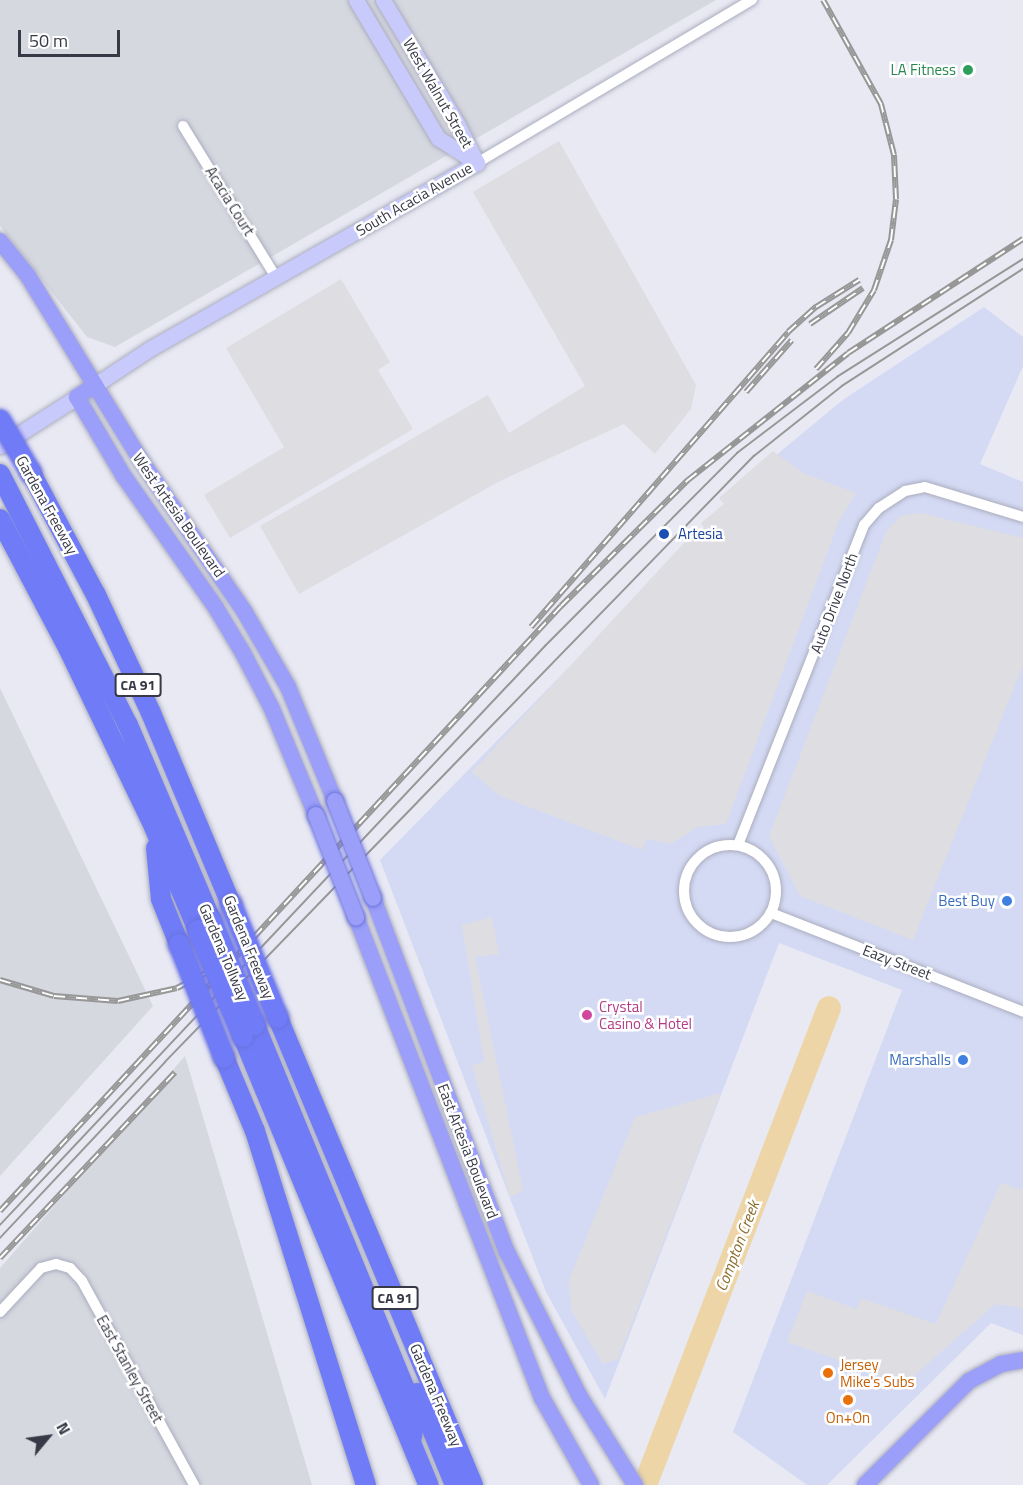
<!DOCTYPE html>
<style>
body{margin:0}
#map{position:relative;width:1023px;height:1485px;overflow:hidden;background:#e8e9f3;font-family:"Titillium Web",sans-serif}
div>[style]{position:absolute}
.commercial>*{inset:0;background:#d4daf4}
.industrial>*{inset:0;background:#d6d8e0}
.parking>*{inset:0;background:#dddde2}
.river>*{height:24px;margin:-12px;padding:0 12px;transform-origin:12px;border-radius:12px;background:#edd5a7}
.roads{filter:drop-shadow(0 0 2px #abadbe) drop-shadow(0 0 2px #abadbe)}
.street>*{height:10px;margin:-5px;padding:0 5px;transform-origin:5px;border-radius:5px;background:#fff}
.street>.ring{margin:-5px;padding:0;box-sizing:content-box;background:none;border:10px solid #fff;border-radius:50%}
.secondary>*{height:15px;margin:-7.5px;padding:0 7.5px;transform-origin:7.5px;border-radius:7.5px;background:#c9cafc}
.primary>*{height:16px;margin:-8px;padding:0 8px;transform-origin:8px;border-radius:8px;background:#9b9ff9}
.highway>*{height:20px;margin:-10px;padding:0 10px;transform-origin:10px;border-radius:10px;background:#707cf7}
.tram>*{height:1.5px;margin:-0.75px;padding:0 0.75px;transform-origin:0.75px;border-radius:0.75px;background:#979797}
.rail>*{height:6px;margin-top:-3px;transform-origin:0;background:repeating-linear-gradient(90deg,#fff 0 11px,#979797 0 22px);box-sizing:border-box;border-block:2px solid #979797}
.bridges{filter:drop-shadow(0 0 2px #6b72de) drop-shadow(0 0 2px #6b72de)}
.primary-bridge>*{height:16px;margin:-8px;padding:0 8px;transform-origin:8px;border-radius:8px;background:#9b9ff9}
.highway-bridge>*{height:20px;margin:-10px;padding:0 10px;transform-origin:10px;border-radius:10px;background:#707cf7}
.dots>*{width:16px;height:16px;translate:-50% -50%;box-sizing:border-box;border:3px solid #fff;border-radius:50%}
span{translate:-50% -50%;white-space:nowrap;text-align:center;line-height:1.15;-webkit-text-stroke:5px #fff;paint-order:stroke}
.shield-label span{padding:2px 4px;background:#fff;border:2px solid;border-radius:4px;-webkit-text-stroke-width:0}
.shield-label{font-size:14px;color:#373946;font-weight:700}
.leisure-label{font-size:15px;color:#27864d}
.right{translate:-100% -50%;text-align:right}
.street-label{font-size:15px;color:#373946}
.transit-label{font-size:15px;color:#164399}
.left{translate:0 -50%;text-align:left}
.shop-label{font-size:15px;color:#366cbe}
.hotel-label{font-size:15px;color:#b23c85}
.food-label{font-size:15px;color:#c56008}
.water-label{font-size:16px;color:#8e6e2e;font-style:italic}
.north{position:absolute;left:18px;top:1407px;width:60px;height:60px;-webkit-text-stroke:4px #fff;paint-order:stroke;rotate:61deg;font-size:16px;font-weight:700;line-height:24px;text-align:center;color:#373946}
.north::after{content:'';display:block;margin:auto;width:21px;height:27px;background:#373946;clip-path:polygon(50% 0,100% 100%,50% 72%,0 100%)}
.scale{position:absolute;left:18px;top:30px;width:102px;height:27px;box-sizing:border-box;border:3px solid #373946;border-top:0;padding-left:8px;font-size:18px;line-height:21px;white-space:nowrap;color:#373946;-webkit-text-stroke:4px #fff;paint-order:stroke}
</style>
<div id="map">
<div class="commercial">
<i style="clip-path:polygon(984px 307px,1023px 337px,1023px 366px,980px 464px,1023px 482px,1023px 1335px,991px 1323px,827px 1485px,807px 1485px,733px 1432px,902px 990px,779px 943px,605px 1399px,546px 1292px,380px 860px,781px 451px,844px 399px)"></i>
</div>
<div class="industrial">
<i style="clip-path:polygon(0 0,716px 0,115px 347px,87px 337px,0 226px)"></i>
<i style="clip-path:polygon(0 688px,153px 1006px,0 1176px)"></i>
<i style="clip-path:polygon(185px 1056px,312px 1485px,0 1485px,0 1268px)"></i>
</div>
<div class="parking">
<i style="clip-path:polygon(559px 141px,696px 385px,691px 409px,655px 454px,624px 424px,500px 481px,299px 594px,260px 526px,488px 395px,509px 433px,585px 386px,473px 192px)"></i>
<i style="clip-path:polygon(341px 279px,390px 362px,378px 370px,413px 429px,230px 538px,204px 495px,284px 447px,226px 348px)"></i>
<i style="clip-path:polygon(773px 451px,803px 473px,856px 493px,839px 521px,726px 824px,697px 827px,671px 844px,647px 839px,642px 850px,500px 796px,472px 772px,683px 544px,704px 528px,701px 523px,724px 504px,719px 498px)"></i>
<i style="clip-path:polygon(921px 513px,1023px 538px,1023px 665px,913px 940px,800px 896px,769px 836px,886px 532px,900px 516px)"></i>
<i style="clip-path:polygon(492px 917px,499px 954px,475px 957px,523px 1190px,510px 1197px,472px 1066px,484px 1061px,462px 925px)"></i>
<i style="clip-path:polygon(721px 1093px,618px 1359px,603px 1364px,571px 1310px,569px 1280px,635px 1117px)"></i>
<i style="clip-path:polygon(1001px 1183px,1021px 1190px,1023px 1185px,1023px 1308px,995px 1304px,905px 1384px,787px 1342px,807px 1291px,857px 1309px,861px 1298px,936px 1324px)"></i>
</div>
<div class="river">
<i style="left:645px;top:1485px;width:511px;rotate:-68.91deg"></i>
</div>
<div class="roads">
<div class="street">
<i style="left:183px;top:126px;width:177px;rotate:58.4deg"></i>
<i style="left:477px;top:163px;width:320px;rotate:-30.7deg"></i>
<i class="ring" style="left:684px;top:845px;width:82px;height:82px"></i>
<i style="left:738px;top:845px;width:344px;rotate:-68.5deg"></i>
<i style="left:864px;top:525px;width:23px;rotate:-49deg"></i>
<i style="left:879px;top:508px;width:31px;rotate:-33deg"></i>
<i style="left:905px;top:491px;width:20px;rotate:-11deg"></i>
<i style="left:925px;top:487px;width:102px;rotate:17deg"></i>
<i style="left:771px;top:913px;width:271px;rotate:21.4deg"></i>
<i style="left:0;top:1312px;width:60px;rotate:-47deg"></i>
<i style="left:41px;top:1268px;width:16px;rotate:-15deg"></i>
<i style="left:56px;top:1264px;width:15px;rotate:16deg"></i>
<i style="left:70px;top:1268px;width:18px;rotate:47deg"></i>
<i style="left:82px;top:1281px;width:233px;rotate:61.2deg"></i>
</div>
<div class="secondary">
<i style="left:356px;top:0;width:161px;rotate:59.3deg"></i>
<i style="left:438px;top:138px;width:46px;rotate:32.7deg"></i>
<i style="left:383px;top:0;width:144px;rotate:59deg"></i>
<i style="left:457px;top:123px;width:45px;rotate:63.4deg"></i>
<i style="left:95px;top:385px;width:67px;rotate:-33.5deg"></i>
<i style="left:151px;top:348px;width:375px;rotate:-29.6deg"></i>
<i style="left:0;top:446px;width:91px;rotate:-32.5deg"></i>
</div>
<div class="primary">
<i style="left:0;top:241px;width:45px;rotate:51.3deg"></i>
<i style="left:28px;top:276px;width:215px;rotate:58.5deg"></i>
<i style="left:140px;top:459px;width:184px;rotate:55.6deg"></i>
<i style="left:244px;top:611px;width:88px;rotate:59.9deg"></i>
<i style="left:288px;top:687px;width:123px;rotate:67.6deg"></i>
<i style="left:95px;top:385px;width:22px;rotate:146deg"></i>
<i style="left:77px;top:397px;width:91px;rotate:59.5deg"></i>
<i style="left:123px;top:475px;width:162px;rotate:55deg"></i>
<i style="left:216px;top:608px;width:52px;rotate:59deg"></i>
<i style="left:243px;top:653px;width:63px;rotate:62.6deg"></i>
<i style="left:272px;top:709px;width:115px;rotate:67.5deg"></i>
<i style="left:373px;top:898px;width:379px;rotate:69.3deg"></i>
<i style="left:507px;top:1252px;width:162px;rotate:63.3deg"></i>
<i style="left:580px;top:1397px;width:104px;rotate:58deg"></i>
<i style="left:356px;top:917px;width:516px;rotate:68.86deg"></i>
<i style="left:542px;top:1398px;width:100px;rotate:60.6deg"></i>
<i style="left:865px;top:1485px;width:147px;rotate:-45deg"></i>
<i style="left:969px;top:1381px;width:36px;rotate:-28deg"></i>
<i style="left:1001px;top:1364px;width:22px;rotate:-10deg"></i>
</div>
<div class="highway">
<i style="left:31px;top:473px;width:138px;rotate:62deg"></i>
<i style="left:96px;top:595px;width:130px;rotate:65deg"></i>
<i style="left:151px;top:713px;width:207px;rotate:67.3deg"></i>
<i style="left:0;top:474px;width:282px;rotate:63deg"></i>
<i style="left:128px;top:725px;width:212px;rotate:66.9deg"></i>
<i style="left:0;top:519px;width:148px;rotate:62.2deg"></i>
<i style="left:69px;top:650px;width:196px;rotate:64.3deg"></i>
<i style="left:154px;top:827px;width:112px;rotate:66.9deg"></i>
<i style="left:156px;top:848px;width:51px;rotate:84.4deg"></i>
<i style="left:161px;top:899px;width:48px;rotate:68.2deg"></i>
<i style="left:278px;top:1018px;width:506px;rotate:67.34deg"></i>
<i style="left:255px;top:1025px;width:417px;rotate:67.6deg"></i>
<i style="left:414px;top:1410px;width:26px;rotate:94deg"></i>
<i style="left:243px;top:1037px;width:485px;rotate:67.5deg"></i>
<i style="left:224px;top:1057px;width:80px;rotate:67.3deg"></i>
<i style="left:255px;top:1131px;width:371px;rotate:72.6deg"></i>
<i style="left:417px;top:1393px;width:100px;rotate:67.6deg"></i>
</div>
</div>
<div class="tram">
<i style="left:0;top:1225px;width:795px;rotate:-46.73deg"></i>
<i style="left:545px;top:646px;width:272px;rotate:-45.1deg"></i>
<i style="left:737px;top:453px;width:126px;rotate:-37.2deg"></i>
<i style="left:837px;top:377px;width:220px;rotate:-32.4deg"></i>
<i style="left:0;top:1238px;width:241px;rotate:-46.8deg"></i>
<i style="left:165px;top:1062px;width:845px;rotate:-45.82deg"></i>
<i style="left:754px;top:456px;width:112px;rotate:-38.5deg"></i>
<i style="left:842px;top:386px;width:216px;rotate:-32.9deg"></i>
</div>
<div class="rail">
<i style="left:810px;top:324px;width:64px;rotate:-34.2deg"></i>
<i style="left:816px;top:369px;width:48px;rotate:-48.4deg"></i>
<i style="left:848px;top:333px;width:50px;rotate:-58.8deg"></i>
<i style="left:874px;top:290px;width:53px;rotate:-71.2deg"></i>
<i style="left:891px;top:240px;width:41px;rotate:-83deg"></i>
<i style="left:896px;top:199px;width:44px;rotate:-92.6deg"></i>
<i style="left:894px;top:155px;width:53px;rotate:-104.3deg"></i>
<i style="left:881px;top:104px;width:119px;rotate:-119.1deg"></i>
<i style="left:746px;top:392px;width:69px;rotate:-48.5deg"></i>
<i style="left:531px;top:627px;width:391px;rotate:-48.9deg"></i>
<i style="left:788px;top:332px;width:38px;rotate:-42deg"></i>
<i style="left:816px;top:307px;width:51px;rotate:-32.1deg"></i>
<i style="left:0;top:980px;width:56px;rotate:16.5deg"></i>
<i style="left:54px;top:996px;width:64px;rotate:4.5deg"></i>
<i style="left:118px;top:1001px;width:60px;rotate:-12.4deg"></i>
<i style="left:177px;top:988px;width:54px;rotate:-27.5deg"></i>
<i style="left:0;top:1211px;width:825px;rotate:-47.16deg"></i>
<i style="left:561px;top:606px;width:179px;rotate:-44.8deg"></i>
<i style="left:688px;top:480px;width:204px;rotate:-38.4deg"></i>
<i style="left:848px;top:353px;width:209px;rotate:-33.1deg"></i>
<i style="left:0;top:1258px;width:255px;rotate:-46.7deg"></i>
</div>
<div class="bridges">
<div class="primary-bridge">
<i style="left:335px;top:801px;width:104px;rotate:68.6deg"></i>
<i style="left:316px;top:815px;width:110px;rotate:68.6deg"></i>
</div>
<div class="highway-bridge">
<i style="left:0;top:420px;width:61px;rotate:59.7deg"></i>
<i style="left:231px;top:904px;width:123px;rotate:67.6deg"></i>
<i style="left:211px;top:920px;width:114px;rotate:67.3deg"></i>
<i style="left:198px;top:930px;width:116px;rotate:67.2deg"></i>
<i style="left:179px;top:944px;width:122px;rotate:68.3deg"></i>
</div>
</div>
<div class="dots">
<i style="left:968px;top:70px;background:#2e9e5b"></i>
<i style="left:664px;top:534px;background:#1a4fb4"></i>
<i style="left:1007px;top:901px;background:#3f7fe0"></i>
<i style="left:587px;top:1015px;background:#d1479c"></i>
<i style="left:963px;top:1060px;background:#3f7fe0"></i>
<i style="left:828px;top:1373px;background:#e8710a"></i>
<i style="left:848px;top:1400px;background:#e8710a"></i>
</div>
<div class="shield-label">
<span style="left:138px;top:685px">CA 91</span>
<span style="left:395px;top:1298px">CA 91</span>
</div>
<div class="leisure-label">
<span class="right" style="left:956px;top:70px">LA Fitness</span>
</div>
<div class="street-label">
<span style="left:438px;top:93px;rotate:60deg">West Walnut Street</span>
<span style="left:414px;top:199px;rotate:-30deg">South Acacia Avenue</span>
<span style="left:230px;top:201px;rotate:58deg">Acacia Court</span>
<span style="left:47px;top:505px;rotate:61deg">Gardena Freeway</span>
<span style="left:179px;top:515px;rotate:55deg">West Artesia Boulevard</span>
<span style="left:834px;top:603px;rotate:-69deg">Auto Drive North</span>
<span style="left:249px;top:947px;rotate:68deg">Gardena Freeway</span>
<span style="left:224px;top:952px;rotate:67deg">Gardena Tollway</span>
<span style="left:897px;top:962px;rotate:21deg">Eazy Street</span>
<span style="left:468px;top:1151px;rotate:69deg">East Artesia Boulevard</span>
<span style="left:130px;top:1369px;rotate:61deg">East Stanley Street</span>
<span style="left:436px;top:1395px;rotate:67deg">Gardena Freeway</span>
</div>
<div class="transit-label">
<span class="left" style="left:678px;top:534px">Artesia</span>
</div>
<div class="shop-label">
<span class="right" style="left:995px;top:901px">Best Buy</span>
<span class="right" style="left:951px;top:1060px">Marshalls</span>
</div>
<div class="hotel-label">
<span class="left" style="left:599px;top:1015px">Crystal<br>Casino &amp; Hotel</span>
</div>
<div class="food-label">
<span class="left" style="left:840px;top:1373px">Jersey<br>Mike's Subs</span>
<span style="left:848px;top:1418px">On+On</span>
</div>
<div class="water-label">
<span style="left:737px;top:1246px;rotate:-69deg">Compton Creek</span>
</div>
<div class="north">N</div>
<div class="scale">50 m</div>
</div>
